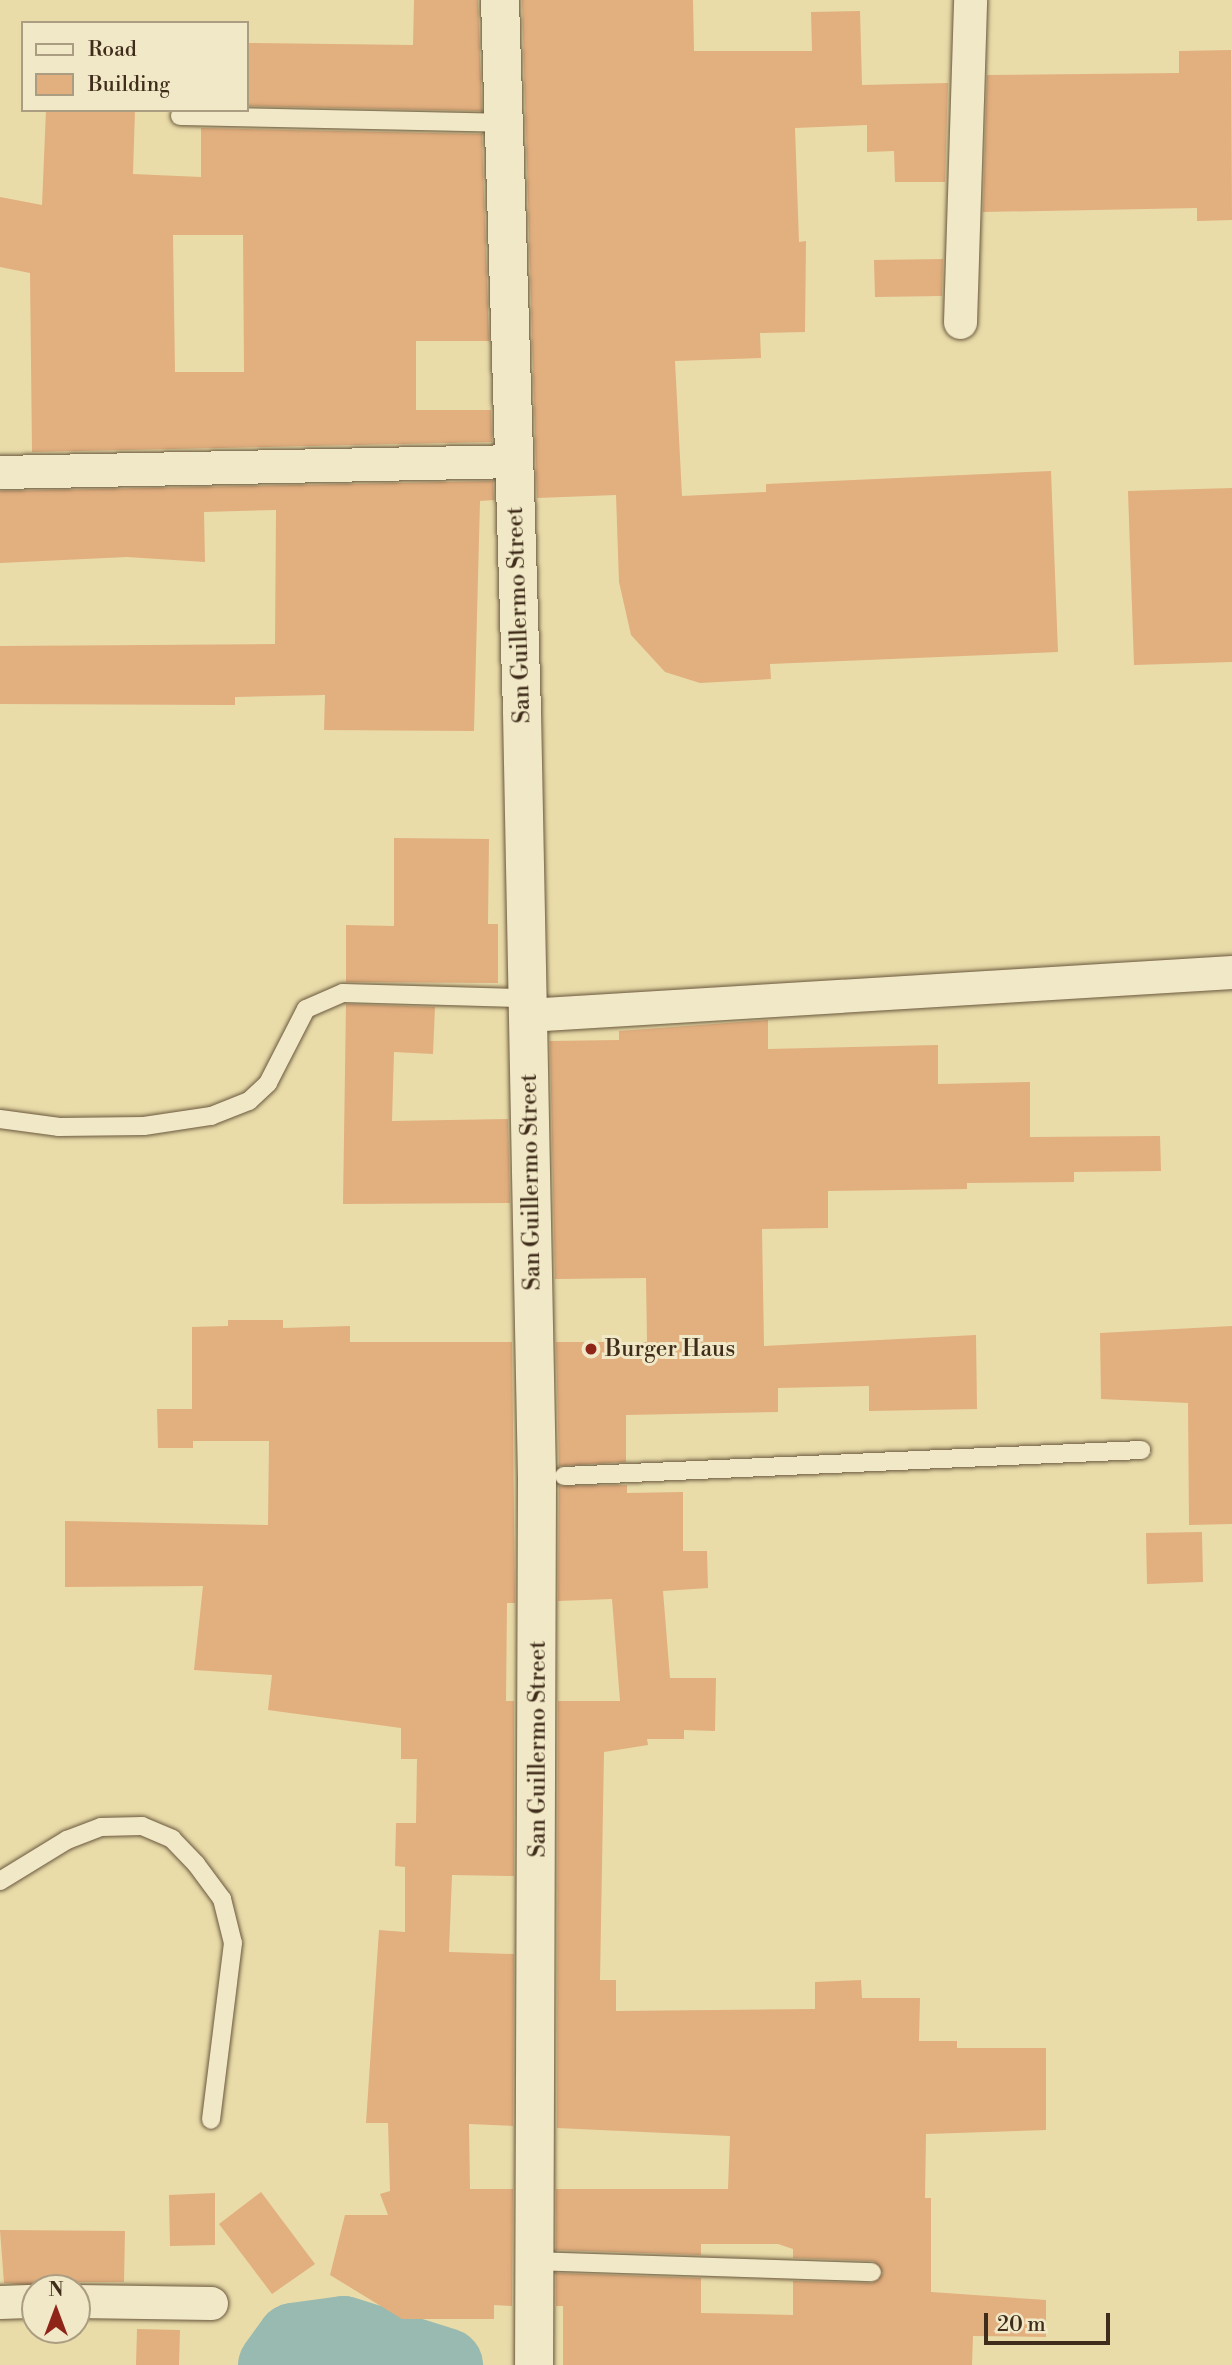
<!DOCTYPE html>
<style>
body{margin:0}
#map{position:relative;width:1232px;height:2365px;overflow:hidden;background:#e9dca9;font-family:"Libre Bodoni",serif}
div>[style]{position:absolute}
.river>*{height:75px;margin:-37.5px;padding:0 37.5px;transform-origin:37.5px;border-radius:37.5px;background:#99bab0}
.building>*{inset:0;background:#e2af7f}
.roads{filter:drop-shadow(0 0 2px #6a583e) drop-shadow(0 0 2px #6a583e)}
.service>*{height:18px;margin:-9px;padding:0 9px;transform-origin:9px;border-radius:9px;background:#f1e8c7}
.minor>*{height:33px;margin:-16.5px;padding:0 16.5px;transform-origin:16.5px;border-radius:16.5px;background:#f1e8c7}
.secondary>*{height:38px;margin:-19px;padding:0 19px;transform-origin:19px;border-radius:19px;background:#f1e8c7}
.dots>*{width:19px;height:19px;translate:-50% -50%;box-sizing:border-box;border:4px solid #f1e8c7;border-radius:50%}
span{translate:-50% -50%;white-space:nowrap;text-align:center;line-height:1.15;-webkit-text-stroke:6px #f1e8c7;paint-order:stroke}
.street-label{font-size:23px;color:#3f2c1a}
.poi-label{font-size:23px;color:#3f2c1a}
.left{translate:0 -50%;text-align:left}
.legend{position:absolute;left:21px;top:21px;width:228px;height:91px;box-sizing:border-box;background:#f1e8c7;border:2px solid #aa9d82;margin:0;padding:9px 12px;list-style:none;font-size:21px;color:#3f2c1a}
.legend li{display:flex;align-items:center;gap:14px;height:35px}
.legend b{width:35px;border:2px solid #aa9d82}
.north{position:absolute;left:21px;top:2274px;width:70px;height:70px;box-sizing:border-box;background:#f1e8c7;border:2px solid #aa9d82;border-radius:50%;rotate:0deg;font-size:19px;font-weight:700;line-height:28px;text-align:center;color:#3f2c1a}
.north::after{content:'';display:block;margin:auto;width:24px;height:32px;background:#8f2418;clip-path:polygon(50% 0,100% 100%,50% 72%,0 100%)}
.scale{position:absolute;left:984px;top:2313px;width:126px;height:32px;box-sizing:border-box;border:4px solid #3f2c1a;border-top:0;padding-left:9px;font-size:21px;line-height:24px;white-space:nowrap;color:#3f2c1a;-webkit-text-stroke:5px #f1e8c7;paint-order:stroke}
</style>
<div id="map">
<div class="river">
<i style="left:275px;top:2365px;width:31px;rotate:-54deg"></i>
<i style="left:293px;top:2340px;width:50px;rotate:-8deg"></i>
<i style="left:343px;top:2333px;width:107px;rotate:17.4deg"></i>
</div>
<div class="building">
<i style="clip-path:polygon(414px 0,478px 0,482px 111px,247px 106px,247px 43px,413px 45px)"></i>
<i style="clip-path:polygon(522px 0,693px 0,694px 51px,812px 51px,811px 12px,860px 11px,862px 85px,948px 83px,945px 182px,895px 182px,894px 151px,867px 152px,867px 125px,795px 128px,799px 242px,806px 241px,805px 332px,760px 333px,761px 358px,675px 361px,682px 496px,766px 492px,766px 484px,1051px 471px,1058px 652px,770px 664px,771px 679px,700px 683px,665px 672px,631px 635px,619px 582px,616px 495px,537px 498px)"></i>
<i style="clip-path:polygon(1231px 50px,1232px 220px,1197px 221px,1197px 208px,983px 212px,987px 75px,1179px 73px,1179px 51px)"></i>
<i style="clip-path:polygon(evenodd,46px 110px,135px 110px,133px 174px,201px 177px,201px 128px,482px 134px,489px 341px,416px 341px,416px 410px,491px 410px,492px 442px,32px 452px,30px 273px,0 267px,0 197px,42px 205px,46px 110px,173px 235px,243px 235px,244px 372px,175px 372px,173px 235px)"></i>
<i style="clip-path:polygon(943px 259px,942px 296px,875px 297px,874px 260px)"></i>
<i style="clip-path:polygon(493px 481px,494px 500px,480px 501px,474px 731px,324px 730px,325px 695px,235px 697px,235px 705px,0 704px,0 646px,275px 644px,276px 510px,204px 512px,205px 562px,127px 557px,0 563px,0 491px)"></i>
<i style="clip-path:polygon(1232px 488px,1232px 662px,1134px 665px,1128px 491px)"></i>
<i style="clip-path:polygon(394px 838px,489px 839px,488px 924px,498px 924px,498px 983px,346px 982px,346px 925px,394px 926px)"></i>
<i style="clip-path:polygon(346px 1004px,435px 1007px,433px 1054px,394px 1052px,392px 1121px,508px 1119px,510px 1203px,343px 1204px)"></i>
<i style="clip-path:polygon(768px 1020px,768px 1049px,938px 1045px,938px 1084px,1030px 1082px,1030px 1137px,1160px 1136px,1161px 1171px,1074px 1172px,1074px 1182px,967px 1183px,967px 1189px,828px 1191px,828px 1228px,762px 1229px,764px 1346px,976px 1335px,977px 1409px,869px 1411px,869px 1386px,778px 1388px,778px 1412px,626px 1415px,626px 1462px,559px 1466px,556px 1342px,647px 1342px,646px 1278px,555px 1279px,550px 1041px,619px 1040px,619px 1031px)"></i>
<i style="clip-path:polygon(228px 1320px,283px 1320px,283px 1328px,350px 1326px,350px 1342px,512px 1342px,515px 1603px,507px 1603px,506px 1701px,514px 1701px,514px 1876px,452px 1875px,449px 1952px,514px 1954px,513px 2126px,469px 2124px,470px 2189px,513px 2189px,512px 2306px,494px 2305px,494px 2319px,402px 2319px,330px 2275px,345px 2215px,388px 2215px,380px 2194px,390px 2191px,388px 2123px,366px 2123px,379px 1930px,405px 1932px,405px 1867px,395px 1866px,396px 1823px,416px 1823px,417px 1759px,401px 1759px,401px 1728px,268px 1710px,272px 1675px,194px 1670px,203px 1586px,65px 1587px,65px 1521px,268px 1525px,269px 1441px,193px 1441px,193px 1448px,158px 1448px,157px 1409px,192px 1409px,192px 1327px,228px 1326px)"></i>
<i style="clip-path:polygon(1232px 1326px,1232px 1524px,1189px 1525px,1188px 1403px,1101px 1399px,1100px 1333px)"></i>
<i style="clip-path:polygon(627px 1485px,627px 1493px,683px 1492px,683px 1551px,707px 1551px,708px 1588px,663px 1591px,670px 1678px,716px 1678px,715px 1731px,684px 1730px,684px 1739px,647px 1739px,648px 1745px,604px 1752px,600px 1980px,616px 1980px,616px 2011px,815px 2009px,815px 1982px,861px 1980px,862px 1998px,920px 1998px,919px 2041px,957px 2041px,957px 2048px,1046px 2048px,1046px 2130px,926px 2134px,925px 2198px,931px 2198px,931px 2292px,1046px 2300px,1046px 2337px,973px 2336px,972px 2365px,563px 2365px,563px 2306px,556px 2306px,556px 2273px,701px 2278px,701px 2313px,793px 2315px,793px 2281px,872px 2283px,883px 2273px,873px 2261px,793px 2258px,793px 2249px,778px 2244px,701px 2244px,701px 2255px,556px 2250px,556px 2189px,728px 2189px,730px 2136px,557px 2128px,558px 1701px,620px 1701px,612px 1599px,558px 1601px,559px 1486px)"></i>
<i style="clip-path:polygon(1202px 1532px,1203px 1582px,1147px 1584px,1146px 1533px)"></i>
<i style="clip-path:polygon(261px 2192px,315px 2264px,272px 2294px,219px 2224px)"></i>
<i style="clip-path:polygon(215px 2193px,215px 2245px,170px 2246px,169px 2195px)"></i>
<i style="clip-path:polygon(0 2230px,125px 2231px,124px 2282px,77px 2282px,64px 2288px,4px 2283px)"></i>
<i style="clip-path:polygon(137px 2329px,180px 2330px,179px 2365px,136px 2365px)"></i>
</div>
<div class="roads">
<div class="service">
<i style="left:180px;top:116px;width:324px;rotate:1.2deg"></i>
<i style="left:0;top:1119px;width:60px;rotate:7.7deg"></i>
<i style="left:59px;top:1127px;width:85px;rotate:-0.7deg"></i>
<i style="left:144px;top:1126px;width:68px;rotate:-8.5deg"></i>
<i style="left:211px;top:1116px;width:41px;rotate:-21.5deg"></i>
<i style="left:249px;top:1101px;width:26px;rotate:-43deg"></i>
<i style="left:268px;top:1083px;width:83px;rotate:-62.8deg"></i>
<i style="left:306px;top:1009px;width:40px;rotate:-23.4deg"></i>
<i style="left:343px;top:993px;width:184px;rotate:1.6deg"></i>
<i style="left:564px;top:1476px;width:578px;rotate:-2.58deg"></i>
<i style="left:0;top:1881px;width:79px;rotate:-31.5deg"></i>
<i style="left:67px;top:1840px;width:36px;rotate:-21deg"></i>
<i style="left:101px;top:1827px;width:41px;rotate:-1.4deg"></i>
<i style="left:142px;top:1826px;width:33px;rotate:23deg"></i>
<i style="left:172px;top:1839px;width:35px;rotate:46deg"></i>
<i style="left:196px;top:1864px;width:44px;rotate:53.4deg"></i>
<i style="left:222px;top:1899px;width:45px;rotate:76deg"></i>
<i style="left:233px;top:1943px;width:178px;rotate:97.1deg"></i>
<i style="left:534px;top:2261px;width:338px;rotate:1.9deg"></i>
</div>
<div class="minor">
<i style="left:960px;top:322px;width:322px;rotate:-88.2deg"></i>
<i style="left:0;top:472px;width:515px;rotate:-1.22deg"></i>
<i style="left:527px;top:1015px;width:706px;rotate:-3.49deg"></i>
<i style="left:77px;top:2301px;width:134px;rotate:0.9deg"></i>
<i style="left:0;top:2302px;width:35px;rotate:-2deg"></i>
</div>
<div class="secondary">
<i style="left:500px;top:0;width:712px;rotate:88.23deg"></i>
<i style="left:522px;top:712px;width:765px;rotate:88.88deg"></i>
<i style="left:537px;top:1477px;width:888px;rotate:90.19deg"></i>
</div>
</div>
<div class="dots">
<i style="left:591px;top:1349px;background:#8f2418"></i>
</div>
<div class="street-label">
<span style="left:519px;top:615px;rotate:-92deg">San Guillermo Street</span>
<span style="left:531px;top:1182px;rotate:-91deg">San Guillermo Street</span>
<span style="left:538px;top:1749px;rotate:-90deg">San Guillermo Street</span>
</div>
<div class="poi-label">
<span class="left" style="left:605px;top:1349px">Burger Haus</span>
</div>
<ul class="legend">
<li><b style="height:9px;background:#f1e8c7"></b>Road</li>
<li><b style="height:19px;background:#e2af7f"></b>Building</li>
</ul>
<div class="north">N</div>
<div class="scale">20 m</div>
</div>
